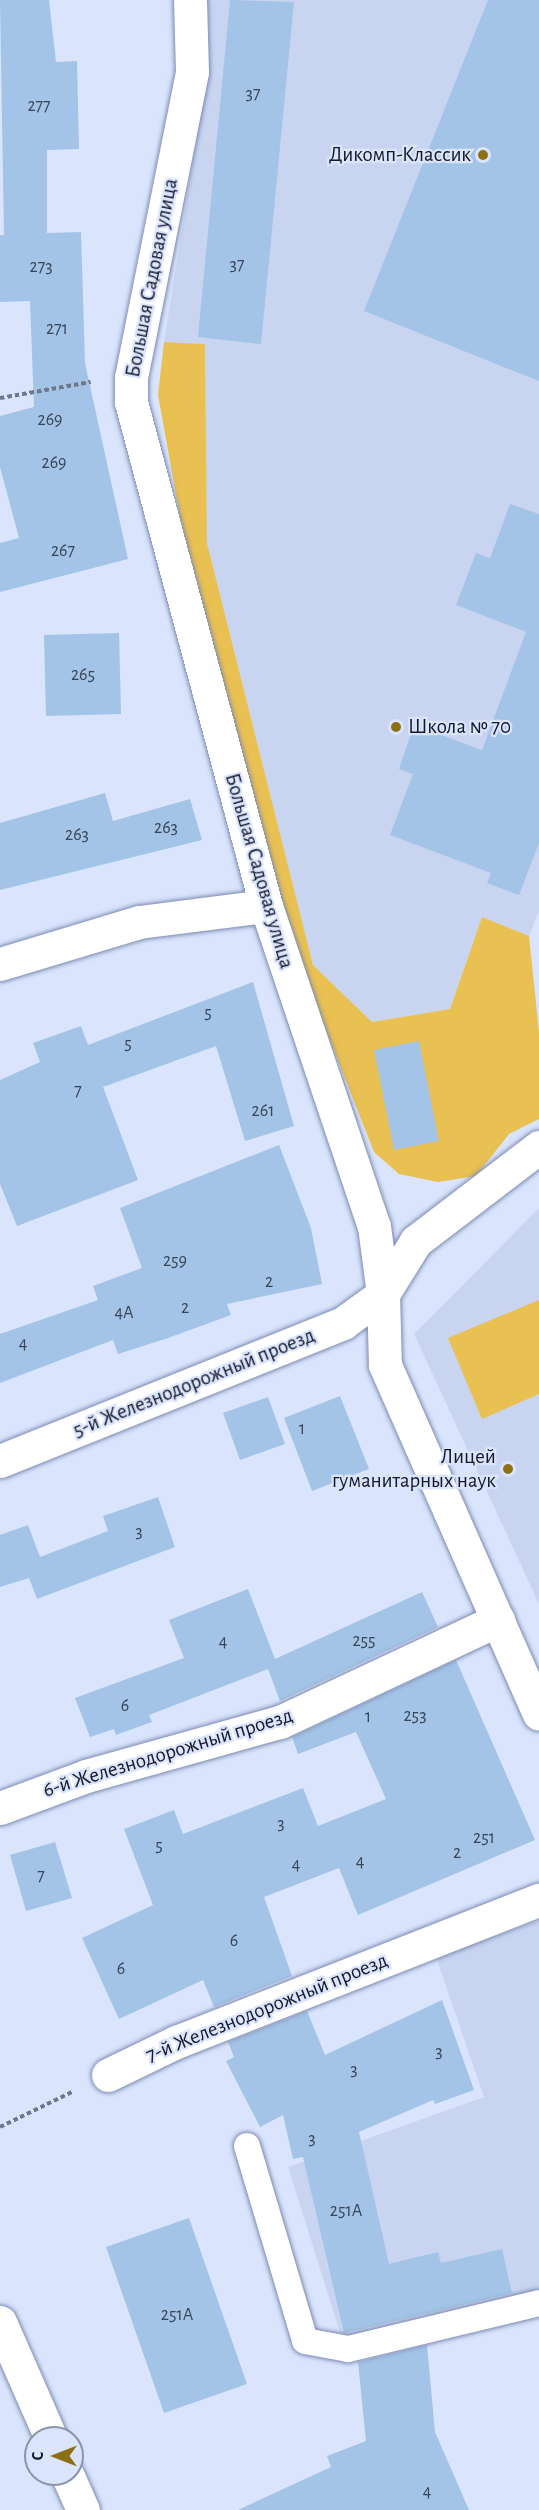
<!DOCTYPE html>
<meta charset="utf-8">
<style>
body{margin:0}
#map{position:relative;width:539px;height:2510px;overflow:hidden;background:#dae4fd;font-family:"Alegreya Sans",sans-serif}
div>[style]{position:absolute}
.built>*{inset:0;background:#c9d4f1}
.green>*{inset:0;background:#e9c052}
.building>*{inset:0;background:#a3c4e6}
.path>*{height:4px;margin-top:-2px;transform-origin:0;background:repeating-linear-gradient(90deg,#6f778a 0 4.5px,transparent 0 7.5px)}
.roads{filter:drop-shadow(0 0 2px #7d8bb1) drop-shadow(0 0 2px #7d8bb1)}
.lane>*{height:26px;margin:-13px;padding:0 13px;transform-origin:13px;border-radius:13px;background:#fff}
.street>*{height:33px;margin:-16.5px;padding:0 16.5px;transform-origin:16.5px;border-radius:16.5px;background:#fff}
.dots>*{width:16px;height:16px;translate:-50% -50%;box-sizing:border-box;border:3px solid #dae4fd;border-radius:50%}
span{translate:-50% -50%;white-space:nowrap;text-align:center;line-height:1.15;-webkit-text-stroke:4.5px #dae4fd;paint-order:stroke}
.number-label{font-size:18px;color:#384458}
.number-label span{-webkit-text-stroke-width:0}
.poi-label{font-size:21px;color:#141928}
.right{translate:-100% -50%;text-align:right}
.left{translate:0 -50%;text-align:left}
.street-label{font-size:21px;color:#141928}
.north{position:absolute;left:24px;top:2426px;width:60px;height:60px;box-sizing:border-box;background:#dae4fd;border:2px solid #8b93a8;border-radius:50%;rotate:270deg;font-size:16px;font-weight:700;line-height:24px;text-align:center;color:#141928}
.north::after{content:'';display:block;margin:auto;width:21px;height:27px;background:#8e7014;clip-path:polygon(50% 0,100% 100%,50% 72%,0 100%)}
</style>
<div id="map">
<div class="built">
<i style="clip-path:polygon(205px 0,539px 0,539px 911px,529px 936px,482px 917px,450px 1009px,372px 1022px,313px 965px,207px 543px,205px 344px,164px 342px,206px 79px)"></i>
<i style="clip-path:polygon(539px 1208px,539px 1604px,414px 1334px)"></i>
<i style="clip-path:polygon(539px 1921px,539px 2291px,343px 2342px,288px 2167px,484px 2097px,436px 1957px)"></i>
</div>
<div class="green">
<i style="clip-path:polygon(164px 342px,205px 344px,207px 543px,313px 965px,372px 1022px,450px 1009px,482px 917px,529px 936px,539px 1032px,539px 1119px,509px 1134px,476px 1176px,438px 1182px,399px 1174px,374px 1152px,296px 954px,186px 550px,158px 395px)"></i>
<i style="clip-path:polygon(539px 1300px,539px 1394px,482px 1419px,448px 1338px)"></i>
</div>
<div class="building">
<i style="clip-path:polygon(0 0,49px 0,56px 62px,77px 61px,79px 149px,47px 150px,47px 233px,81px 232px,85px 363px,128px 559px,0 592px,0 543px,19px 538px,0 467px,0 416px,34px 407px,30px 301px,0 302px,0 235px,4px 235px)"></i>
<i style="clip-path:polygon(230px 0,294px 2px,261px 344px,198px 337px)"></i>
<i style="clip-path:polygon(488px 0,539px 0,539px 381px,364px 311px)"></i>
<i style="clip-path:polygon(510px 504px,539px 514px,539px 843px,519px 895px,487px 883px,491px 873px,390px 835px,413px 774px,399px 769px,414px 725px,482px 750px,526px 632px,456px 605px,476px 553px,490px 558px)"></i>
<i style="clip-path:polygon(119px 633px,121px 714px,46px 716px,44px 635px)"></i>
<i style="clip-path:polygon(105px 793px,113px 821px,190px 799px,202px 840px,0 890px,0 823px)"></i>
<i style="clip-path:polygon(253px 982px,294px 1126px,245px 1141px,216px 1046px,103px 1087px,138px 1180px,17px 1226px,0 1184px,0 1080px,40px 1062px,33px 1043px,81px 1026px,88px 1045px)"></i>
<i style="clip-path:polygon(419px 1041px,439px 1141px,394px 1150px,374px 1050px)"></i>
<i style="clip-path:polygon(279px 1145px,311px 1228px,322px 1284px,227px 1304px,231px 1315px,168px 1338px,118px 1354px,113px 1340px,0 1383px,0 1334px,98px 1300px,93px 1286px,142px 1268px,120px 1208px)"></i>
<i style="clip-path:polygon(340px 1396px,369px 1469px,312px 1491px,284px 1418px)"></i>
<i style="clip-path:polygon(268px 1397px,285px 1444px,240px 1460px,223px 1413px)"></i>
<i style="clip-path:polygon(158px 1497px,175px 1547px,37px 1599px,29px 1578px,0 1587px,0 1535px,28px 1525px,40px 1557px,108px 1531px,103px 1516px)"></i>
<i style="clip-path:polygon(248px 1589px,275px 1659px,422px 1592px,438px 1627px,280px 1701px,268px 1669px,149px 1715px,152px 1722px,116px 1735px,114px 1729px,90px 1737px,75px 1698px,184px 1658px,169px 1620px)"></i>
<i style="clip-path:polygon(456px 1660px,535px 1840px,358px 1915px,339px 1868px,264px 1897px,292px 1976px,214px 2007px,203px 1980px,119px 2019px,82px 1938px,153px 1905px,124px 1829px,174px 1810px,183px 1834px,303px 1788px,318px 1826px,386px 1799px,356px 1732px,298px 1754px,292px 1737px)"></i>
<i style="clip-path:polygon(55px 1842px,72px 1898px,26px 1911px,10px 1855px)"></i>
<i style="clip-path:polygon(442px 2000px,474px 2090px,435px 2104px,433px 2100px,359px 2132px,389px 2264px,438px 2252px,441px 2263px,502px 2249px,512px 2293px,344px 2333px,303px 2157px,293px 2159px,283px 2115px,260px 2127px,226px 2061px,234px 2057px,228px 2042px,307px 2011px,325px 2055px)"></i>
<i style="clip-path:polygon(189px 2218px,247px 2384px,164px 2413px,106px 2247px)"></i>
<i style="clip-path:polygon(427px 2345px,435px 2432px,469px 2510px,238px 2510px,331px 2467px,327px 2456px,366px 2441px,358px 2362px)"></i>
</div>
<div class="path">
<i style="left:0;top:398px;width:92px;rotate:-10deg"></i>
<i style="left:0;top:2127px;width:80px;rotate:-25.9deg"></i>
</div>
<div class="roads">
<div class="lane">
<i style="left:247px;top:2146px;width:203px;rotate:73.4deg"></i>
<i style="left:305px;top:2341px;width:44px;rotate:10.5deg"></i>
<i style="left:348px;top:2349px;width:196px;rotate:-13.5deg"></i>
</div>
<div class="street">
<i style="left:190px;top:0;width:72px;rotate:88.4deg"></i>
<i style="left:192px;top:72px;width:311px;rotate:101.3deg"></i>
<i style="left:131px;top:377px;width:25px;rotate:90deg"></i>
<i style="left:131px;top:402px;width:522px;rotate:75deg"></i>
<i style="left:266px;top:906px;width:338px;rotate:71.4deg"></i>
<i style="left:374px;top:1226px;width:69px;rotate:82.5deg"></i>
<i style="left:383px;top:1294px;width:71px;rotate:88.4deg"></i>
<i style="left:385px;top:1365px;width:381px;rotate:66.2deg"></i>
<i style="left:0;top:964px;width:145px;rotate:-16.8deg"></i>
<i style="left:139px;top:922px;width:128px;rotate:-7.2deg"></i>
<i style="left:0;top:1461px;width:370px;rotate:-21.9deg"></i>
<i style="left:343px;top:1323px;width:49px;rotate:-35.9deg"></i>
<i style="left:383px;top:1294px;width:62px;rotate:-58.1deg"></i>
<i style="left:416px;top:1241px;width:155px;rotate:-37.4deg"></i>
<i style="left:0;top:1808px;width:92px;rotate:-20.4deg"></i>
<i style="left:86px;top:1776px;width:201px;rotate:-15.6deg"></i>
<i style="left:280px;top:1722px;width:241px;rotate:-25.1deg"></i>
<i style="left:108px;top:2075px;width:76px;rotate:-25.9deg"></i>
<i style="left:176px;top:2042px;width:390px;rotate:-21.4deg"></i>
<i style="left:0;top:2322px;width:127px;rotate:66.3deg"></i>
<i style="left:67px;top:2474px;width:39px;rotate:66deg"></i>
</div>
</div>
<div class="dots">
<i style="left:483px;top:155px;background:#8e7014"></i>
<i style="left:396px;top:727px;background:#8e7014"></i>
<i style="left:508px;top:1469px;background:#8e7014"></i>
</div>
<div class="number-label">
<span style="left:253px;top:94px">37</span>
<span style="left:39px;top:106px">277</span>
<span style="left:237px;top:265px">37</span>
<span style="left:41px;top:267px">273</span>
<span style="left:57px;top:329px">271</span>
<span style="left:50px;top:420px">269</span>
<span style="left:54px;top:463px">269</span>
<span style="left:63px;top:551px">267</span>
<span style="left:83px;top:675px">265</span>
<span style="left:166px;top:828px">263</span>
<span style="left:77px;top:835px">263</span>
<span style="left:208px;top:1013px">5</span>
<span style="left:128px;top:1044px">5</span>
<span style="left:78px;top:1091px">7</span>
<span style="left:263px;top:1111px">261</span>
<span style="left:175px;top:1261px">259</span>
<span style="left:269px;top:1282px">2</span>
<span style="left:185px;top:1308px">2</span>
<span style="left:124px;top:1313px">4А</span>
<span style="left:23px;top:1344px">4</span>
<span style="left:302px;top:1429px">1</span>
<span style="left:139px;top:1532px">3</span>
<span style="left:364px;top:1641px">255</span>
<span style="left:223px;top:1642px">4</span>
<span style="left:125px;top:1706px">6</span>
<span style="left:415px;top:1716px">253</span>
<span style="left:368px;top:1717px">1</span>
<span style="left:281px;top:1824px">3</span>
<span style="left:484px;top:1838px">251</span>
<span style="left:159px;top:1846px">5</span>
<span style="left:457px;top:1853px">2</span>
<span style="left:360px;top:1862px">4</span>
<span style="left:296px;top:1865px">4</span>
<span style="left:41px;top:1876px">7</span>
<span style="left:234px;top:1941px">6</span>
<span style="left:121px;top:1969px">6</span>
<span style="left:439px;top:2052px">3</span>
<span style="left:354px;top:2070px">3</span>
<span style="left:312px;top:2139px">3</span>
<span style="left:346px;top:2211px">251А</span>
<span style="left:177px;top:2315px">251А</span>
<span style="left:427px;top:2492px">4</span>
</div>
<div class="poi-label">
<span class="right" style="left:471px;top:155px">Дикомп-Классик</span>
<span class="left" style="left:408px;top:727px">Школа № 70</span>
<span class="right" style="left:496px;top:1469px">Лицей<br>гуманитарных наук</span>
</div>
<div class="street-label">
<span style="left:152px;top:278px;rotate:-79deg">Большая Садовая улица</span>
<span style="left:259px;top:871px;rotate:74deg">Большая Садовая улица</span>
<span style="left:194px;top:1383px;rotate:-22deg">5-й Железнодорожный проезд</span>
<span style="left:168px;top:1753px;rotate:-17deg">6-й Железнодорожный проезд</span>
<span style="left:267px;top:2008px;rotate:-22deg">7-й Железнодорожный проезд</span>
</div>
<div class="north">С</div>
</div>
